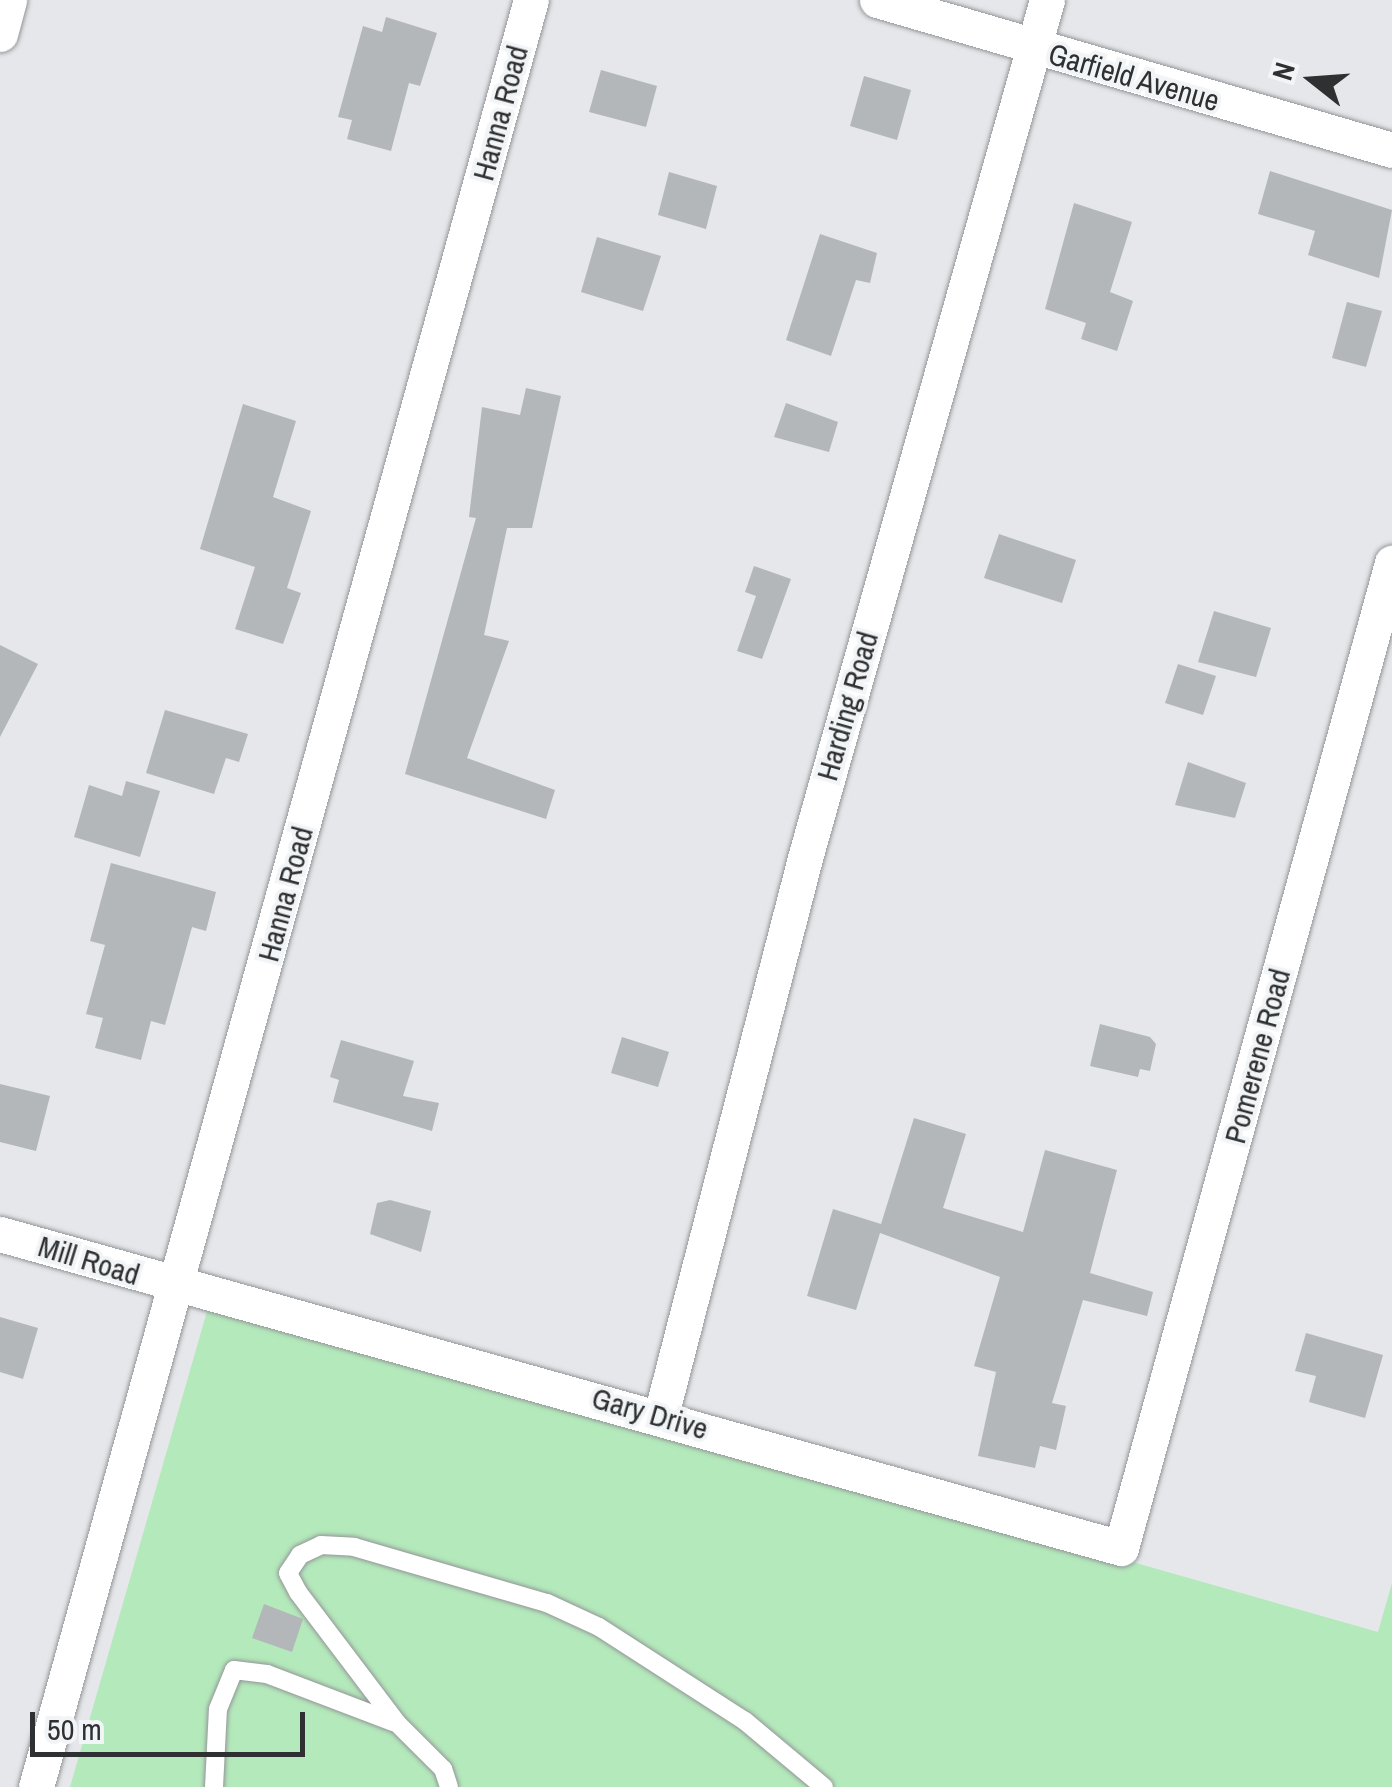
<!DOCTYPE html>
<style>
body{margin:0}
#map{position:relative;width:1392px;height:1787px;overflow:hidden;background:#e5e7ea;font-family:"Archivo Narrow",sans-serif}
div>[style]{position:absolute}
.green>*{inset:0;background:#b4e9bb}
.building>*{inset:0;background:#b4b7b9}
.roads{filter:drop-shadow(0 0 2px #939698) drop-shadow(0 0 2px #939698)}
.lane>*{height:18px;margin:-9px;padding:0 9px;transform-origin:9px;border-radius:9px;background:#fff}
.street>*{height:35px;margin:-17.5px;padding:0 17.5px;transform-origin:17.5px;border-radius:17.5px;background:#fff}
span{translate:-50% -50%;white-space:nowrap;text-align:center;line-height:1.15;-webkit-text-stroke:8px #f2f5f7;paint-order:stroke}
.street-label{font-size:30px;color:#2f3031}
.north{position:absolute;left:1262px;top:30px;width:100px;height:100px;-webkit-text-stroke:8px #f2f5f7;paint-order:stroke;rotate:287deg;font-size:28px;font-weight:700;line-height:40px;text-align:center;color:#2f3031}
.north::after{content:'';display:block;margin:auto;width:35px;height:45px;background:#2f3031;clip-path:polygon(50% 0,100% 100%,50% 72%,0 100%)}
.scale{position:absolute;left:30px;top:1712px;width:275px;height:45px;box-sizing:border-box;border:5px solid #2f3031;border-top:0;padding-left:12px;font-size:30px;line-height:35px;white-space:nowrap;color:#2f3031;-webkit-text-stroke:8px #f2f5f7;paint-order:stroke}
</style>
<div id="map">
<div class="green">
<i style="clip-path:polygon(231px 1305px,1378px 1632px,1392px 1583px,1392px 1787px,70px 1787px,208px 1308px)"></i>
</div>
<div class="building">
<i style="clip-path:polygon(386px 17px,437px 33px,420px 86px,409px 83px,391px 151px,347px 139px,352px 120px,338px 117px,363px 26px,382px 32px)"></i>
<i style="clip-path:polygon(601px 70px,657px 86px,646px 127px,589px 112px)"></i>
<i style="clip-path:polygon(864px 76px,911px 90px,897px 140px,850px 126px)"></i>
<i style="clip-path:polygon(1270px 171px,1392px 210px,1379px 278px,1308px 255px,1315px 231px,1258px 214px)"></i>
<i style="clip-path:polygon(669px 172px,717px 186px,706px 229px,658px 215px)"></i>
<i style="clip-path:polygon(1074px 203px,1132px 222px,1110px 292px,1133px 301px,1117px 351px,1081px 339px,1086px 323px,1045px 309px)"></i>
<i style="clip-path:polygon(820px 234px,877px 253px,870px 283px,856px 280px,831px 356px,786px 340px)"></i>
<i style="clip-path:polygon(597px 237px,661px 256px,643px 311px,581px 292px)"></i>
<i style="clip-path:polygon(1347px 302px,1382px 311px,1366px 367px,1332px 358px)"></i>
<i style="clip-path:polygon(526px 388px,561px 396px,532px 528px,507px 528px,484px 635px,509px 641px,467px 758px,555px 790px,546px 819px,405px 774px,476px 518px,469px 517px,482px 407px,520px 415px)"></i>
<i style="clip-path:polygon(786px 403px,838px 422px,829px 452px,774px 437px)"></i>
<i style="clip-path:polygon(243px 404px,296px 421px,273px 497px,311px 511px,287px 588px,301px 593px,283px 644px,235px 629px,255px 567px,200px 549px)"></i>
<i style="clip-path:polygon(999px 534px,1076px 560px,1062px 603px,984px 578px)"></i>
<i style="clip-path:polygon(754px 566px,791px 579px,762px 659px,737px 651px,756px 596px,745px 592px)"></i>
<i style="clip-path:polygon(1214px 611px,1271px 628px,1256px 677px,1198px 662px)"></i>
<i style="clip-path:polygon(0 645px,38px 664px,0 737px)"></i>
<i style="clip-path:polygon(1178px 664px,1216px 676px,1203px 715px,1165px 703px)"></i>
<i style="clip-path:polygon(165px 710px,248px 734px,239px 762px,226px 758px,214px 794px,146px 773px)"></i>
<i style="clip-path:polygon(1188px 762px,1246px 783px,1235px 818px,1175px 805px)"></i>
<i style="clip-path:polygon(126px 781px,160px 791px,140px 857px,74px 837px,89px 785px,122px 796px)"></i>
<i style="clip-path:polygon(111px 863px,216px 892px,206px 931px,192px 927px,165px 1025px,151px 1021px,141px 1060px,95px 1048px,103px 1018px,86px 1014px,105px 945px,90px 941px)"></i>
<i style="clip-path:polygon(1100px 1024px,1150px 1037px,1156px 1044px,1150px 1071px,1140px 1069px,1138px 1077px,1090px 1066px)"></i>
<i style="clip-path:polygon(622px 1037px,669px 1052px,658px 1087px,611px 1073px)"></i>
<i style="clip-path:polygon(341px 1040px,414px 1061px,403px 1096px,439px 1103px,432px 1131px,333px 1102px,339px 1080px,330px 1077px)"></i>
<i style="clip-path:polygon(0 1084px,50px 1096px,36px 1151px,0 1142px)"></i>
<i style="clip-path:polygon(914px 1118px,966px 1134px,943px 1208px,1023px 1232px,1045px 1150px,1117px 1170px,1090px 1273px,1153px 1292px,1147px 1316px,1083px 1300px,1052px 1403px,1066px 1406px,1056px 1450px,1040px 1446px,1035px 1468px,978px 1456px,996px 1372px,974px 1366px,1000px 1277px,880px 1233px,856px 1310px,807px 1296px,833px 1209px,881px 1224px)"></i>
<i style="clip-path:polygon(390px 1200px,431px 1211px,421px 1252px,370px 1234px,377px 1203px)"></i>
<i style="clip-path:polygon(0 1317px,38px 1328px,23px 1379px,0 1372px)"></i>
<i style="clip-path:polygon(1306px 1333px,1383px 1355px,1365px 1418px,1309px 1402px,1316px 1376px,1295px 1371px)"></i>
<i style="clip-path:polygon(264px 1604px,303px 1619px,292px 1652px,252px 1638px)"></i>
</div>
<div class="roads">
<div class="lane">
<i style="left:214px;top:1787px;width:78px;rotate:-87.1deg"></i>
<i style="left:218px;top:1709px;width:42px;rotate:-67.7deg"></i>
<i style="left:234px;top:1670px;width:33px;rotate:7deg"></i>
<i style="left:267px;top:1674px;width:135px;rotate:20.9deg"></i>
<i style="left:449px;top:1787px;width:19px;rotate:-108deg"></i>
<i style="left:443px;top:1769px;width:65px;rotate:-135deg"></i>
<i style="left:397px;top:1723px;width:164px;rotate:-127.1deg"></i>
<i style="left:298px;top:1592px;width:21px;rotate:-118deg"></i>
<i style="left:288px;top:1573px;width:22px;rotate:-56deg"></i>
<i style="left:300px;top:1555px;width:23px;rotate:-25deg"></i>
<i style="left:321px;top:1545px;width:33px;rotate:3deg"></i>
<i style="left:354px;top:1547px;width:201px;rotate:16.2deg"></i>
<i style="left:547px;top:1603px;width:57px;rotate:24.8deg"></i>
<i style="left:599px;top:1627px;width:174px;rotate:32.8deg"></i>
<i style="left:745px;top:1721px;width:103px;rotate:39.9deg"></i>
</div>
<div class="street">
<i style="left:877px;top:0;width:536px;rotate:16.24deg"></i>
<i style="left:0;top:34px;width:35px;rotate:-75deg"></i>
<i style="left:0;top:1234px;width:1164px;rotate:15.65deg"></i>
<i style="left:1121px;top:1548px;width:1022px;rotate:-74.62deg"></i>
<i style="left:661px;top:1415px;width:575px;rotate:-75.5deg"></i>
<i style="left:805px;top:858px;width:891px;rotate:-74.25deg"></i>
<i style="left:36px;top:1787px;width:1854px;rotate:-74.52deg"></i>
</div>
</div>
<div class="street-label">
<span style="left:1134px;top:77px;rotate:16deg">Garfield Avenue</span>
<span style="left:500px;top:113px;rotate:-75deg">Hanna Road</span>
<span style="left:847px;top:706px;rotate:-74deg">Harding Road</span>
<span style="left:285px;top:894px;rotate:-75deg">Hanna Road</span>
<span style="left:1257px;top:1056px;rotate:-75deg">Pomerene Road</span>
<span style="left:89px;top:1260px;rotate:17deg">Mill Road</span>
<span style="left:650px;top:1413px;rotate:16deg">Gary Drive</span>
</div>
<div class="north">N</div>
<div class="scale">50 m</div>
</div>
